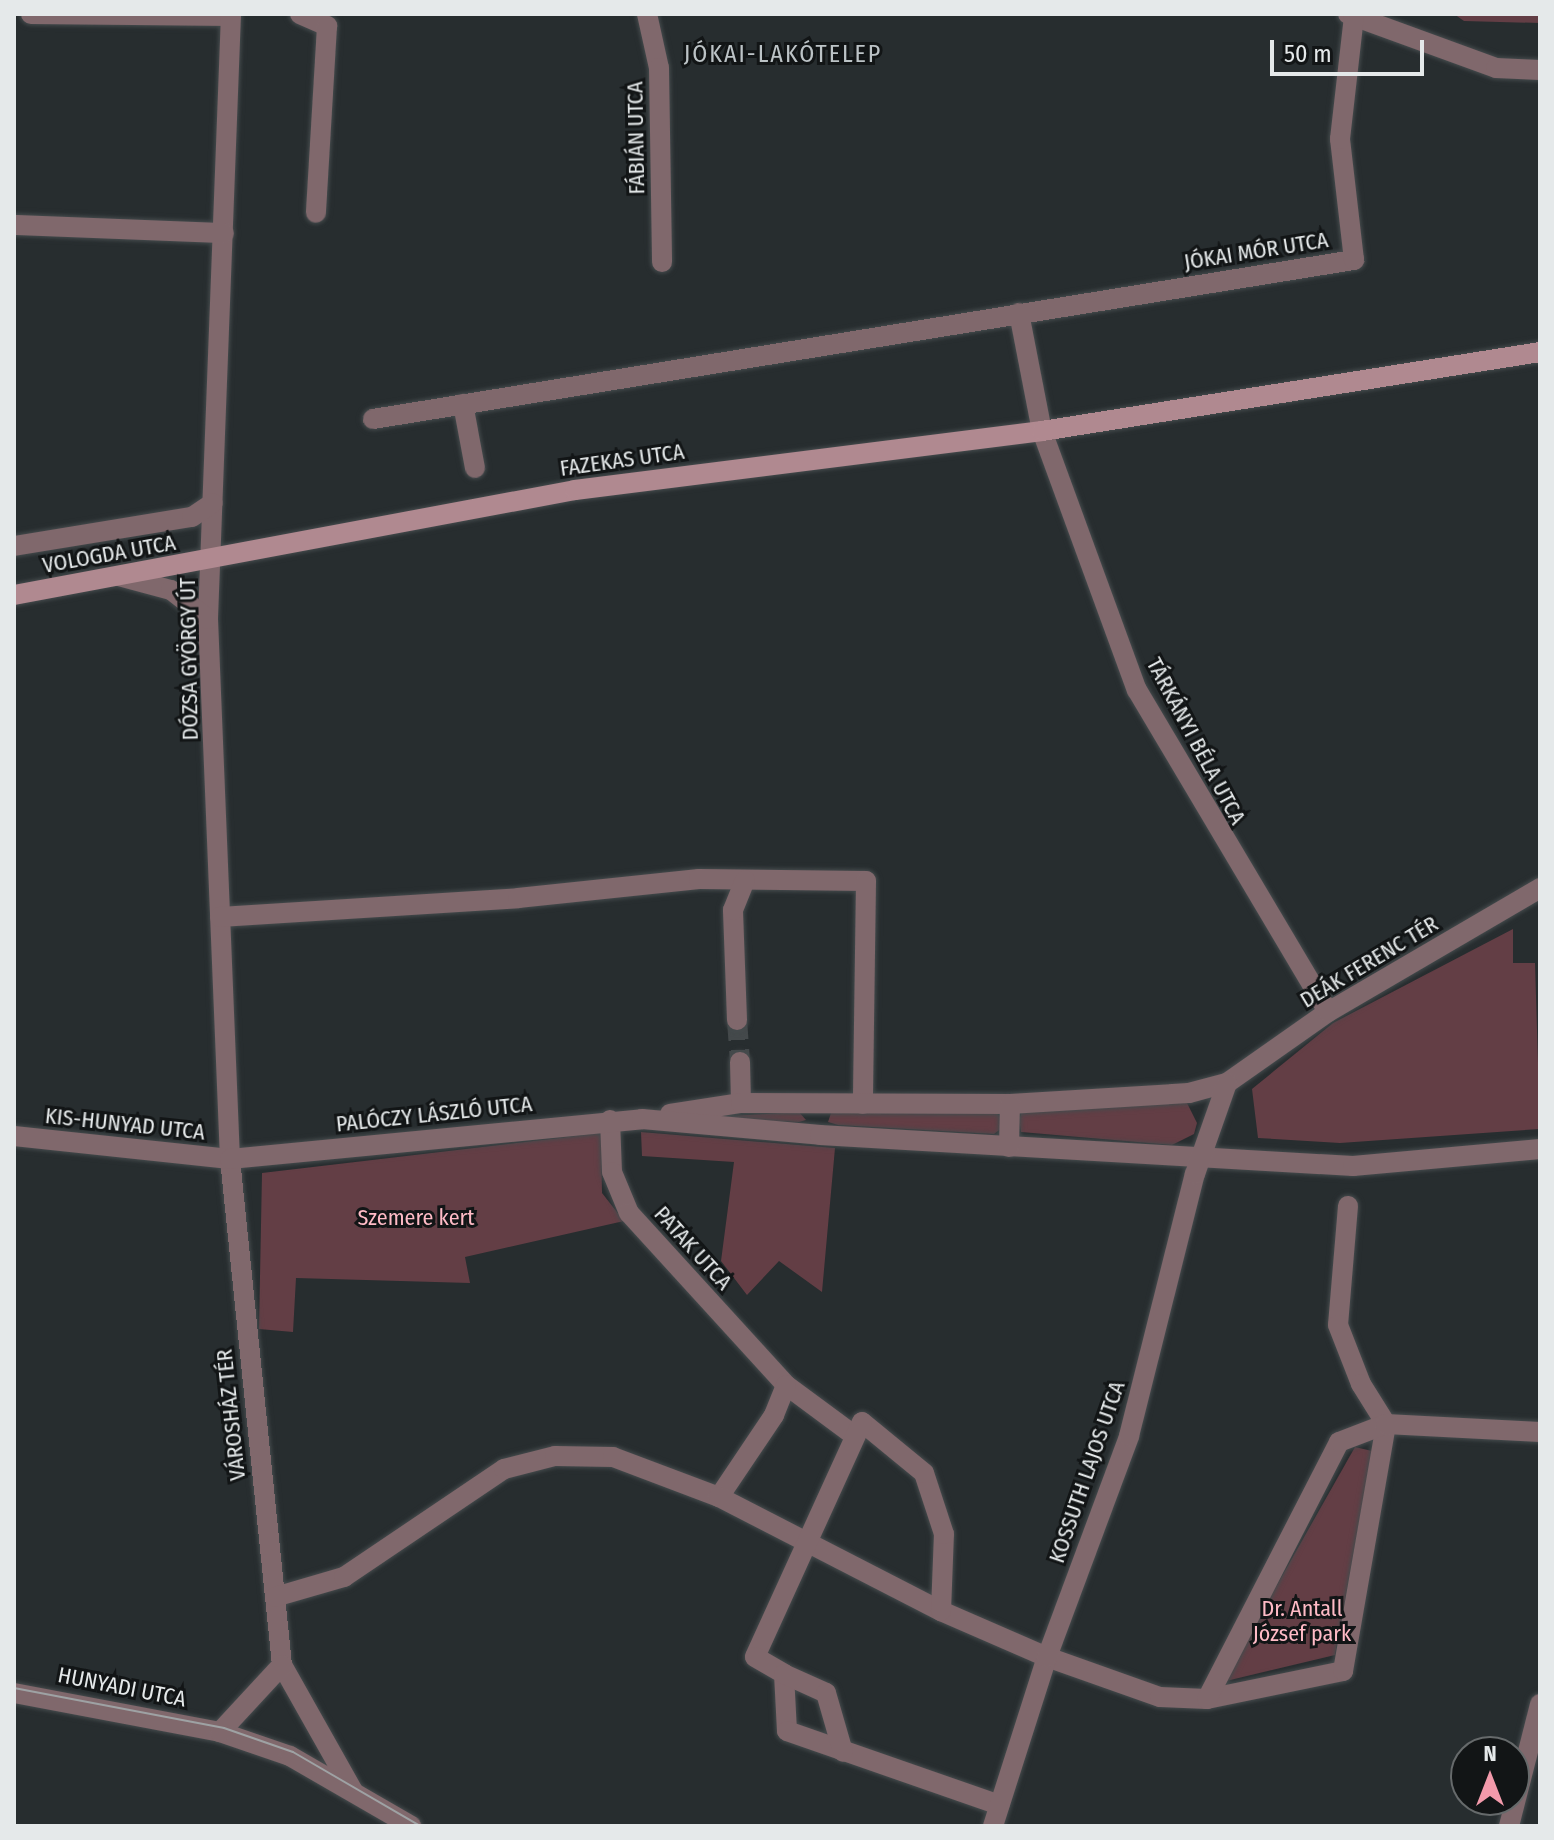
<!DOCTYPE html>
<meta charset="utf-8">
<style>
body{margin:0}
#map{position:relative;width:1554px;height:1840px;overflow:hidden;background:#272d2f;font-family:"Fira Sans Condensed",sans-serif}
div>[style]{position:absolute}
.green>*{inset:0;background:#633e45}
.street-tunnel>*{height:20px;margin-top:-10px;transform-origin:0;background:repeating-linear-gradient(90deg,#44494b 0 20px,transparent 0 30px)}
.roads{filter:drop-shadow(0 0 2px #454b4d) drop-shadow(0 0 2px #454b4d)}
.street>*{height:20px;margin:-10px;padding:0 10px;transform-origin:10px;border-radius:10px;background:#80686c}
.secondary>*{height:20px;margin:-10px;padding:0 10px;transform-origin:10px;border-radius:10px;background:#b08990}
.tram>*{height:2px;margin:-1px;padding:0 1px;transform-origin:1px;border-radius:1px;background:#9ea2a4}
span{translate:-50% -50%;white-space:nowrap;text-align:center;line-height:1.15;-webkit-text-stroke:6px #121516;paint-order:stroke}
.street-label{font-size:22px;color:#e5e9ea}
.park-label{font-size:22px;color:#ffbbc6}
.neighbourhood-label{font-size:24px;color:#bcc3c6;letter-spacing:2px}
.frame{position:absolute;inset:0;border:16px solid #e5e9ea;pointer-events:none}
.north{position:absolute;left:1450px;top:1736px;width:80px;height:80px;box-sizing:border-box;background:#121516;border:2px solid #666a6b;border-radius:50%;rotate:0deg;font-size:22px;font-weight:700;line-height:32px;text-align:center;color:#e5e9ea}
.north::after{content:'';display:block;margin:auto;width:28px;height:36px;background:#f39aab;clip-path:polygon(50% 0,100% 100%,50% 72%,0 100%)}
.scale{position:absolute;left:1270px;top:40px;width:154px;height:36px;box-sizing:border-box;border:4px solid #e5e9ea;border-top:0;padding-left:10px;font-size:24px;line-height:28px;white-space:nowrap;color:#e5e9ea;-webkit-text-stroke:6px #121516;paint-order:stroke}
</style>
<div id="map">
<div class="green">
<i style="clip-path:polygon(1454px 14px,1540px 14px,1540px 23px,1464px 21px)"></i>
<i style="clip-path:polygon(1513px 929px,1513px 963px,1535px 963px,1540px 1129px,1340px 1143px,1258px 1138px,1252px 1089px,1333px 1023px)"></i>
<i style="clip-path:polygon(1186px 1101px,1197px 1123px,1194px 1134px,1172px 1145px,1021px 1132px,1019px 1120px,1022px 1111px)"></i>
<i style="clip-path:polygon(832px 1110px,994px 1111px,1002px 1118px,1002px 1128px,994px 1134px,838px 1125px,828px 1122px)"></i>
<i style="clip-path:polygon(799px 1112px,806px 1120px,799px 1122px,698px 1118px)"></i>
<i style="clip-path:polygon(641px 1132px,835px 1148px,822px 1292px,779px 1261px,747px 1295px,721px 1261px,734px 1162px,642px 1156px)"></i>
<i style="clip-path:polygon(601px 1133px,602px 1193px,624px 1221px,465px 1257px,470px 1283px,296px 1278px,293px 1332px,259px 1329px,262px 1173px)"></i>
<i style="clip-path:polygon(1355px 1447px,1372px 1451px,1335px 1655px,1222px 1682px)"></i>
</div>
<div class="street-tunnel">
<i style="left:737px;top:1020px;width:42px;rotate:85.9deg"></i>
</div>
<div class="roads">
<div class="street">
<i style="left:31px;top:14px;width:200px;rotate:0.6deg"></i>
<i style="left:231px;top:14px;width:605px;rotate:92.18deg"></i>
<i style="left:208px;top:619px;width:540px;rotate:87.67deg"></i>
<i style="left:230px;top:1159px;width:509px;rotate:84.13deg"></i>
<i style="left:282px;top:1665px;width:145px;rotate:60.6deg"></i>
<i style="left:300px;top:14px;width:30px;rotate:24deg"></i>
<i style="left:327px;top:26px;width:187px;rotate:93.4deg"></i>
<i style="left:647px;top:14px;width:55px;rotate:77.5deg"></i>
<i style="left:659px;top:68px;width:194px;rotate:89.1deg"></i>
<i style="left:1348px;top:14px;width:158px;rotate:20deg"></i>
<i style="left:1496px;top:68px;width:44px;rotate:2.6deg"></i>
<i style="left:14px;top:225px;width:210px;rotate:2.2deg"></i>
<i style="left:1019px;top:313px;width:120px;rotate:79deg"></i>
<i style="left:1042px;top:431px;width:276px;rotate:69.9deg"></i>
<i style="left:1137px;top:690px;width:374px;rotate:59.3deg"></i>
<i style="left:463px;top:404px;width:65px;rotate:79.4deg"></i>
<i style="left:373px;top:419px;width:994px;rotate:-9.21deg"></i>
<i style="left:1354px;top:260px;width:122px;rotate:-96.6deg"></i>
<i style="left:1340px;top:139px;width:123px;rotate:-83.5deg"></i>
<i style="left:14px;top:546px;width:180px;rotate:-9.3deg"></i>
<i style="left:192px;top:517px;width:25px;rotate:-34deg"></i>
<i style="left:119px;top:576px;width:54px;rotate:15.1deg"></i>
<i style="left:171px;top:590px;width:47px;rotate:38.1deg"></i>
<i style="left:220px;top:917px;width:299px;rotate:-3.6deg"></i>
<i style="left:518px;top:898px;width:182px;rotate:-6deg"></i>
<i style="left:699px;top:879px;width:167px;rotate:0.7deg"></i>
<i style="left:866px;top:881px;width:223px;rotate:90.8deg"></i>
<i style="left:737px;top:1020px;width:110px;rotate:-92.1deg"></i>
<i style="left:733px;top:910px;width:32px;rotate:-68deg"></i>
<i style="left:740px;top:1062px;width:41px;rotate:88.6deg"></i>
<i style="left:670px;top:1114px;width:72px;rotate:-8.8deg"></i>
<i style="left:741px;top:1103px;width:269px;rotate:0.2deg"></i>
<i style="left:1010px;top:1104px;width:179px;rotate:-3.5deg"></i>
<i style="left:1189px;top:1093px;width:39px;rotate:-15deg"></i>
<i style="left:1227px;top:1083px;width:123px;rotate:-35.1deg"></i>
<i style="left:1328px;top:1012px;width:246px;rotate:-30.3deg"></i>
<i style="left:610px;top:1120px;width:52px;rotate:87.8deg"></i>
<i style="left:612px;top:1172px;width:44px;rotate:67.5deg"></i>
<i style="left:629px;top:1213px;width:233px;rotate:47.6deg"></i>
<i style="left:786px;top:1385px;width:86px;rotate:36.5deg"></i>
<i style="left:14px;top:1136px;width:217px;rotate:6.1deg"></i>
<i style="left:230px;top:1159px;width:414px;rotate:-5.5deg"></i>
<i style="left:642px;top:1119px;width:179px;rotate:5.1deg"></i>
<i style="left:820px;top:1135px;width:534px;rotate:3.33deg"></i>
<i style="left:1353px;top:1166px;width:188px;rotate:-5.2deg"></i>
<i style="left:1009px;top:1147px;width:43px;rotate:-88.7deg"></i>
<i style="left:1348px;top:1206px;width:119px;rotate:94.8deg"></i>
<i style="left:1338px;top:1325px;width:63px;rotate:68.7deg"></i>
<i style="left:1361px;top:1384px;width:47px;rotate:58deg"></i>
<i style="left:719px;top:1497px;width:99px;rotate:-56.1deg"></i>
<i style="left:774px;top:1415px;width:32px;rotate:-68deg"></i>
<i style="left:275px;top:1597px;width:72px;rotate:-16.2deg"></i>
<i style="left:344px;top:1577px;width:193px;rotate:-34deg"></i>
<i style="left:504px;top:1469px;width:53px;rotate:-14.3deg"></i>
<i style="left:555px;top:1456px;width:58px;rotate:1deg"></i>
<i style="left:613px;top:1457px;width:113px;rotate:20.7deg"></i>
<i style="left:719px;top:1497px;width:250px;rotate:27.2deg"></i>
<i style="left:941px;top:1611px;width:116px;rotate:23.5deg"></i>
<i style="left:1047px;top:1657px;width:120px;rotate:19.5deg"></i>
<i style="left:1160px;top:1697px;width:47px;rotate:2.4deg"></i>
<i style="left:1207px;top:1699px;width:139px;rotate:-11.6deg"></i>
<i style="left:1343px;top:1671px;width:251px;rotate:-80.1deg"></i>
<i style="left:941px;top:1611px;width:77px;rotate:-87.8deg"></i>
<i style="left:944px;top:1534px;width:64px;rotate:-108.2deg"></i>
<i style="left:924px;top:1473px;width:80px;rotate:-140.6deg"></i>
<i style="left:862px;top:1422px;width:258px;rotate:114.5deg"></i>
<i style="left:755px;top:1657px;width:34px;rotate:30deg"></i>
<i style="left:784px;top:1674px;width:57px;rotate:87deg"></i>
<i style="left:787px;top:1731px;width:225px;rotate:19.2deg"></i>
<i style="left:784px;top:1674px;width:46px;rotate:24.3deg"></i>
<i style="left:826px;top:1693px;width:61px;rotate:73.9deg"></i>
<i style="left:14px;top:1693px;width:210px;rotate:10.7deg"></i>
<i style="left:220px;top:1732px;width:74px;rotate:18.9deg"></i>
<i style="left:290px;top:1756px;width:140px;rotate:30deg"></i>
<i style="left:1207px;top:1699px;width:289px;rotate:-62.8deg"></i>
<i style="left:1339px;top:1442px;width:50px;rotate:-21deg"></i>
<i style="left:1386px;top:1424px;width:154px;rotate:3deg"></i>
<i style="left:220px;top:1732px;width:91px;rotate:-47.2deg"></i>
<i style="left:993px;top:1826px;width:177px;rotate:-72.3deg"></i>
<i style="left:1047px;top:1657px;width:236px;rotate:-69.6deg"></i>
<i style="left:1129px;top:1436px;width:270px;rotate:-75.9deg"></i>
<i style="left:1195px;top:1174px;width:96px;rotate:-70.6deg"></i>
<i style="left:1509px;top:1826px;width:126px;rotate:-75.7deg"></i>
</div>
<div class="secondary">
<i style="left:14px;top:595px;width:571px;rotate:-10.6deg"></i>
<i style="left:575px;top:490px;width:471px;rotate:-7.2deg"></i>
<i style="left:1042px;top:431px;width:504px;rotate:-9.01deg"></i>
</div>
</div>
<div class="tram">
<i style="left:14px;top:1688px;width:214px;rotate:10.8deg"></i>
<i style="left:224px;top:1728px;width:73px;rotate:19.2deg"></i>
<i style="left:293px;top:1752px;width:147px;rotate:30.2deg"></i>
</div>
<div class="street-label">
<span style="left:636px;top:138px;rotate:-91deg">FÁBIÁN UTCA</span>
<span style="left:1256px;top:251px;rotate:-9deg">JÓKAI MÓR UTCA</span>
<span style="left:622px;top:460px;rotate:-8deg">FAZEKAS UTCA</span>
<span style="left:109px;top:554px;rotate:-10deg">VOLOGDA UTCA</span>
<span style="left:189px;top:659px;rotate:-91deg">DÓZSA GYÖRGY ÚT</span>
<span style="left:1196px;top:741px;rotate:62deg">TÁRKÁNYI BÉLA UTCA</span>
<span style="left:1369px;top:962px;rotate:-31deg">DEÁK FERENC TÉR</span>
<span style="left:434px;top:1114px;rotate:-6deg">PALÓCZY LÁSZLÓ UTCA</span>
<span style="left:125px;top:1124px;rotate:6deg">KIS-HUNYAD UTCA</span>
<span style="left:693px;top:1248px;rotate:48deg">PATAK UTCA</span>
<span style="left:231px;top:1415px;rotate:-96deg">VÁROSHÁZ TÉR</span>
<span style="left:1087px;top:1472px;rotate:-71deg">KOSSUTH LAJOS UTCA</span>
<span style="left:122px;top:1687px;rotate:11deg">HUNYADI UTCA</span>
</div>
<div class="park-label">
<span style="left:416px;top:1218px">Szemere kert</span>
<span style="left:1302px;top:1621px">Dr. Antall<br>József park</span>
</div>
<div class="neighbourhood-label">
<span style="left:783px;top:55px">JÓKAI-LAKÓTELEP</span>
</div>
<div class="frame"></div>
<div class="north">N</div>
<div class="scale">50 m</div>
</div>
